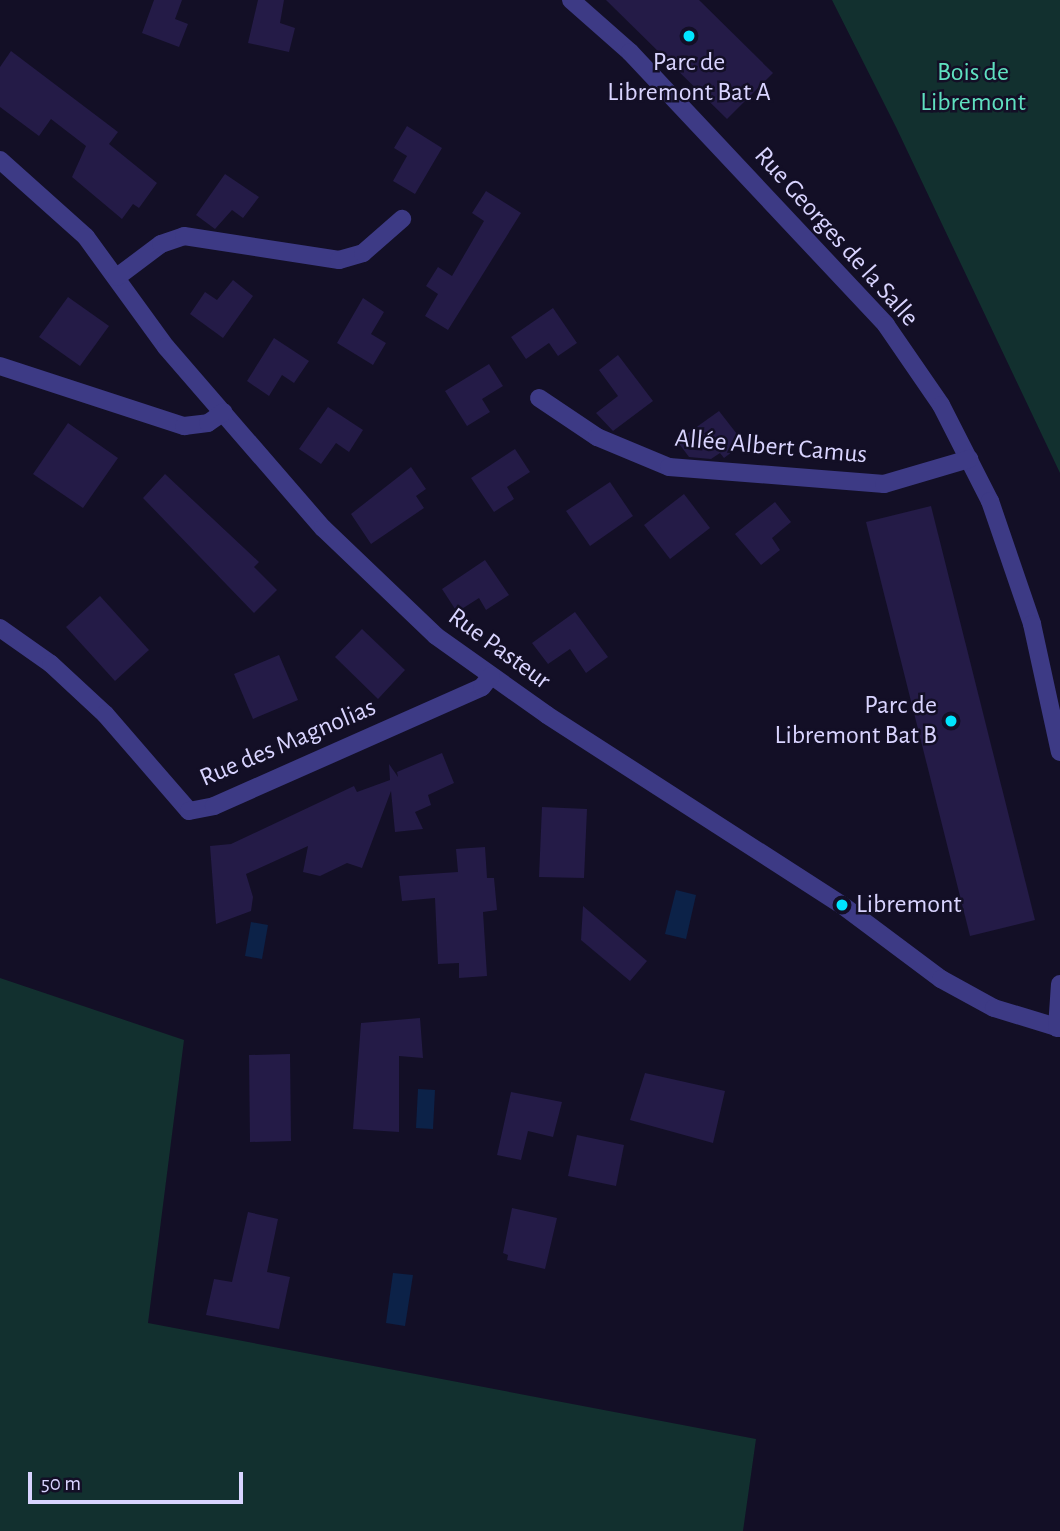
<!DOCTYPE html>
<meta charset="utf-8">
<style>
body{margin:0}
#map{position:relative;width:1060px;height:1531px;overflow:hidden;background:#130f26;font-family:"Alegreya Sans",sans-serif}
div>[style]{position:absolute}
.green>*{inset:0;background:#12302f}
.water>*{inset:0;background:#0c2248}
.building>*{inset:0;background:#241b47}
.minor>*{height:18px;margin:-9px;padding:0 9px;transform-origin:9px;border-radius:9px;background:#3d3a85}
.dots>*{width:19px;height:19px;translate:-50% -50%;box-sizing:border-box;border:4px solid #130f26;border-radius:50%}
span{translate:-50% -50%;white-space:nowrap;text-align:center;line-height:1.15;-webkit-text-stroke:5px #130f26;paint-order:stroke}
.poi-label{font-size:26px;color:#d9d4ff}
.right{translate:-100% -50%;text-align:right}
.left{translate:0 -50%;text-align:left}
.park-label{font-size:26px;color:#5fe0c0}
.street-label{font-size:26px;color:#d9d4ff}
.scale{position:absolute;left:28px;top:1472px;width:215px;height:32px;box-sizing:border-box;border:4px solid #d9d4ff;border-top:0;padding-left:9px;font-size:21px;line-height:24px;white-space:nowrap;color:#d9d4ff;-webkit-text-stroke:5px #130f26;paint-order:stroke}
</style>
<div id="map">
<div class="green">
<i style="clip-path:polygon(832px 0,1060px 0,1060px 473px,896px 127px)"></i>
<i style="clip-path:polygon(0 978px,184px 1040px,148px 1323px,756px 1439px,743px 1531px,0 1531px)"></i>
</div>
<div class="water">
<i style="clip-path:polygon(676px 890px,696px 895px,686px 939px,665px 934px)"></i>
<i style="clip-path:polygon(251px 922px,268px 925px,262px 959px,245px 956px)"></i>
<i style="clip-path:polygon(418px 1089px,435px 1090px,433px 1129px,416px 1128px)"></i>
<i style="clip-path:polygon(393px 1273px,413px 1275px,405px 1326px,386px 1323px)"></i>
</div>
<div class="building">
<i style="clip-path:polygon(154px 0,182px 0,175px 19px,188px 24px,179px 47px,142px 33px)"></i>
<i style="clip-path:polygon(258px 0,284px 0,280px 23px,295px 28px,289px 52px,248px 43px)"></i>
<i style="clip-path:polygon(606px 0,699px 0,773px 73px,727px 119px)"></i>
<i style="clip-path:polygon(11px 51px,118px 132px,109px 144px,157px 183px,139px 208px,133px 204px,122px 219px,72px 177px,86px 146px,51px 119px,39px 136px,0 107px,0 67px)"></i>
<i style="clip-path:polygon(407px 126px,442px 148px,415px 194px,393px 181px,407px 156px,394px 148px)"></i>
<i style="clip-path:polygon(225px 174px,259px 197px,243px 218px,232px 210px,215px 229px,196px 215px)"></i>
<i style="clip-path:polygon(486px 191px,521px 213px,448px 330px,425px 316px,438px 294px,426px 286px,438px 267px,452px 276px,484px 221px,472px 213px)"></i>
<i style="clip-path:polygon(233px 280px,253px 296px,223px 338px,190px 314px,205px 292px,217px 300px)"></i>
<i style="clip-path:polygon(68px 297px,109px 326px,80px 366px,39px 337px)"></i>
<i style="clip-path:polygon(363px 298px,384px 312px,371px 334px,386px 343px,373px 365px,337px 343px)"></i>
<i style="clip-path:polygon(553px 308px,577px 343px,558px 356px,549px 343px,526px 359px,511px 337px)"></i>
<i style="clip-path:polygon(274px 338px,309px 361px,294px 383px,282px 375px,269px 396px,247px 381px)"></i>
<i style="clip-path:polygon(618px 355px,653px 401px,613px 431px,596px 413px,618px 396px,599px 370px)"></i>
<i style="clip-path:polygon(489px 364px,503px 386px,482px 399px,490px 412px,467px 426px,445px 391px)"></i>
<i style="clip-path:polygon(328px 407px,363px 430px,349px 452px,336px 443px,321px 464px,299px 449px)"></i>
<i style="clip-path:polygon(719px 411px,744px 443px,724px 458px,720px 453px,711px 459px,689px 457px,677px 441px)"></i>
<i style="clip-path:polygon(68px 423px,118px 458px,83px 508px,33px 474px)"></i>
<i style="clip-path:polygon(515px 449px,530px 472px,507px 487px,514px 499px,494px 512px,471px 478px)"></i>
<i style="clip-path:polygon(411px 467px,426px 489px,416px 496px,424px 508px,371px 544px,351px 514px)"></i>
<i style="clip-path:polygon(165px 474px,259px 562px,254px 567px,277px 590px,254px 613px,143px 498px)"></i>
<i style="clip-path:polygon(610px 482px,633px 516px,590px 546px,566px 511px)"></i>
<i style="clip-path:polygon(684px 494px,710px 528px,670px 559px,644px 525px)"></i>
<i style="clip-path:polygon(775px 502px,791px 522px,772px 538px,780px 550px,761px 565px,735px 534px)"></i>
<i style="clip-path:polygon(931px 506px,1035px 920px,970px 936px,866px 522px)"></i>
<i style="clip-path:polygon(485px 560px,509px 595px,486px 610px,479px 598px,457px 612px,442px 589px)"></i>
<i style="clip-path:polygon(100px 596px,149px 650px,115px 681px,66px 627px)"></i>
<i style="clip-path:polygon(575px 612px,608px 657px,586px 673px,570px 649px,548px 664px,532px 643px)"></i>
<i style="clip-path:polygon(362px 629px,405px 670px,378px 699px,335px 657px)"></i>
<i style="clip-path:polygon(279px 655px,298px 700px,253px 719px,234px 674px)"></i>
<i style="clip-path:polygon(442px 753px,454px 783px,428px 795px,431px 805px,415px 812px,423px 829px,395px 832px,391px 791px,362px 868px,347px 863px,320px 876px,303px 872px,308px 846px,246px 874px,253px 897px,251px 911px,216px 924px,210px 846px,231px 844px,354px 786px,357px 792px,390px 780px,389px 764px,398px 777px,397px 772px)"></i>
<i style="clip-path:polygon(542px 807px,587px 809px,584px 878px,539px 877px)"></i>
<i style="clip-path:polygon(485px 847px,487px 878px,494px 878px,497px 910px,483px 912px,487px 976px,459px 978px,459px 963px,438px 964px,435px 898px,402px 901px,399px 876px,458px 872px,456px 849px)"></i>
<i style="clip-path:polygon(583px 906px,647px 961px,630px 981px,581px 940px)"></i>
<i style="clip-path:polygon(420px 1018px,423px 1058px,399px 1056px,399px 1132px,353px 1129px,361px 1023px)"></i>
<i style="clip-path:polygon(290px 1054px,291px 1141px,250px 1142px,249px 1055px)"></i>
<i style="clip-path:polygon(645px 1073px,725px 1091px,713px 1143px,630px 1120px)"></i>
<i style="clip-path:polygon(511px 1092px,562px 1102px,553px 1137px,528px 1131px,521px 1160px,497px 1155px)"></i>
<i style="clip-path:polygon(577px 1135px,624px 1145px,616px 1186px,568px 1176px)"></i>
<i style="clip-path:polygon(512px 1208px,557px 1218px,545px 1269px,507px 1260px,508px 1255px,503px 1253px)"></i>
<i style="clip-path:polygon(248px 1212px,278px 1219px,267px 1272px,290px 1277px,279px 1329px,206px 1315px,214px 1279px,232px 1282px)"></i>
</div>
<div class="minor">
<i style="left:571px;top:0;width:79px;rotate:41.4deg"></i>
<i style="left:630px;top:52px;width:374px;rotate:46.8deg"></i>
<i style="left:886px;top:325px;width:97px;rotate:55.5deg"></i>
<i style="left:941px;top:405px;width:108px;rotate:63deg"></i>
<i style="left:990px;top:501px;width:130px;rotate:71.1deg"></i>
<i style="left:1032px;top:624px;width:131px;rotate:77.7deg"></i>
<i style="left:0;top:160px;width:115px;rotate:41.8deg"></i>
<i style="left:86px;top:237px;width:136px;rotate:54deg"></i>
<i style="left:166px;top:347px;width:240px;rotate:49.1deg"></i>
<i style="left:323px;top:528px;width:156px;rotate:43.7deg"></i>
<i style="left:436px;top:636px;width:136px;rotate:35.4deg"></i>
<i style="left:547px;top:715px;width:351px;rotate:32.8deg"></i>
<i style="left:842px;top:905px;width:124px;rotate:36.8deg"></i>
<i style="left:941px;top:979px;width:60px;rotate:28.7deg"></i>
<i style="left:994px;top:1008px;width:69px;rotate:16.9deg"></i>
<i style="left:117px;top:277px;width:55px;rotate:-36.9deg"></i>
<i style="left:161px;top:244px;width:24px;rotate:-19deg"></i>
<i style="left:184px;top:236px;width:157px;rotate:8.8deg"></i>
<i style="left:339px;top:260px;width:25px;rotate:-16deg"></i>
<i style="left:363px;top:253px;width:52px;rotate:-41.1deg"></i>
<i style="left:0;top:366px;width:194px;rotate:18.1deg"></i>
<i style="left:184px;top:426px;width:24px;rotate:-7deg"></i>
<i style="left:208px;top:423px;width:19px;rotate:-35deg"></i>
<i style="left:539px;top:398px;width:70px;rotate:33.9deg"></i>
<i style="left:597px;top:437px;width:78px;rotate:22.6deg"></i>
<i style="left:669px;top:467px;width:216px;rotate:4.5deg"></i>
<i style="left:884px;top:484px;width:89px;rotate:-16.4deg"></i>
<i style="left:0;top:628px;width:62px;rotate:35.2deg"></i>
<i style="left:51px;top:664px;width:74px;rotate:42.8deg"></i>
<i style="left:105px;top:714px;width:128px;rotate:49.1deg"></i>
<i style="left:189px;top:811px;width:25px;rotate:-11deg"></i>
<i style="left:214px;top:806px;width:293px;rotate:-23.9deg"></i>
<i style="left:482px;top:687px;width:14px;rotate:-51deg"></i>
<i style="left:1057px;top:1028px;width:44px;rotate:-86.1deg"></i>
</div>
<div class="dots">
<i style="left:689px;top:36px;background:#00e5ff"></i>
<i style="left:951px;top:721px;background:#00e5ff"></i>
<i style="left:842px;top:905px;background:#00e5ff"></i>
</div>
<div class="poi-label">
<span style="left:689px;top:78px">Parc de<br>Libremont Bat A</span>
<span class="right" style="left:937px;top:721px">Parc de<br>Libremont Bat B</span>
<span class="left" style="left:856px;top:905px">Libremont</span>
</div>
<div class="park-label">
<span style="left:973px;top:88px">Bois de<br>Libremont</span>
</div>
<div class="street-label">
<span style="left:836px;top:237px;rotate:48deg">Rue Georges de la Salle</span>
<span style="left:771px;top:447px;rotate:5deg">Allée Albert Camus</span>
<span style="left:499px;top:649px;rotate:36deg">Rue Pasteur</span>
<span style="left:288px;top:743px;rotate:-23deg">Rue des Magnolias</span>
</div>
<div class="scale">50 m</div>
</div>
